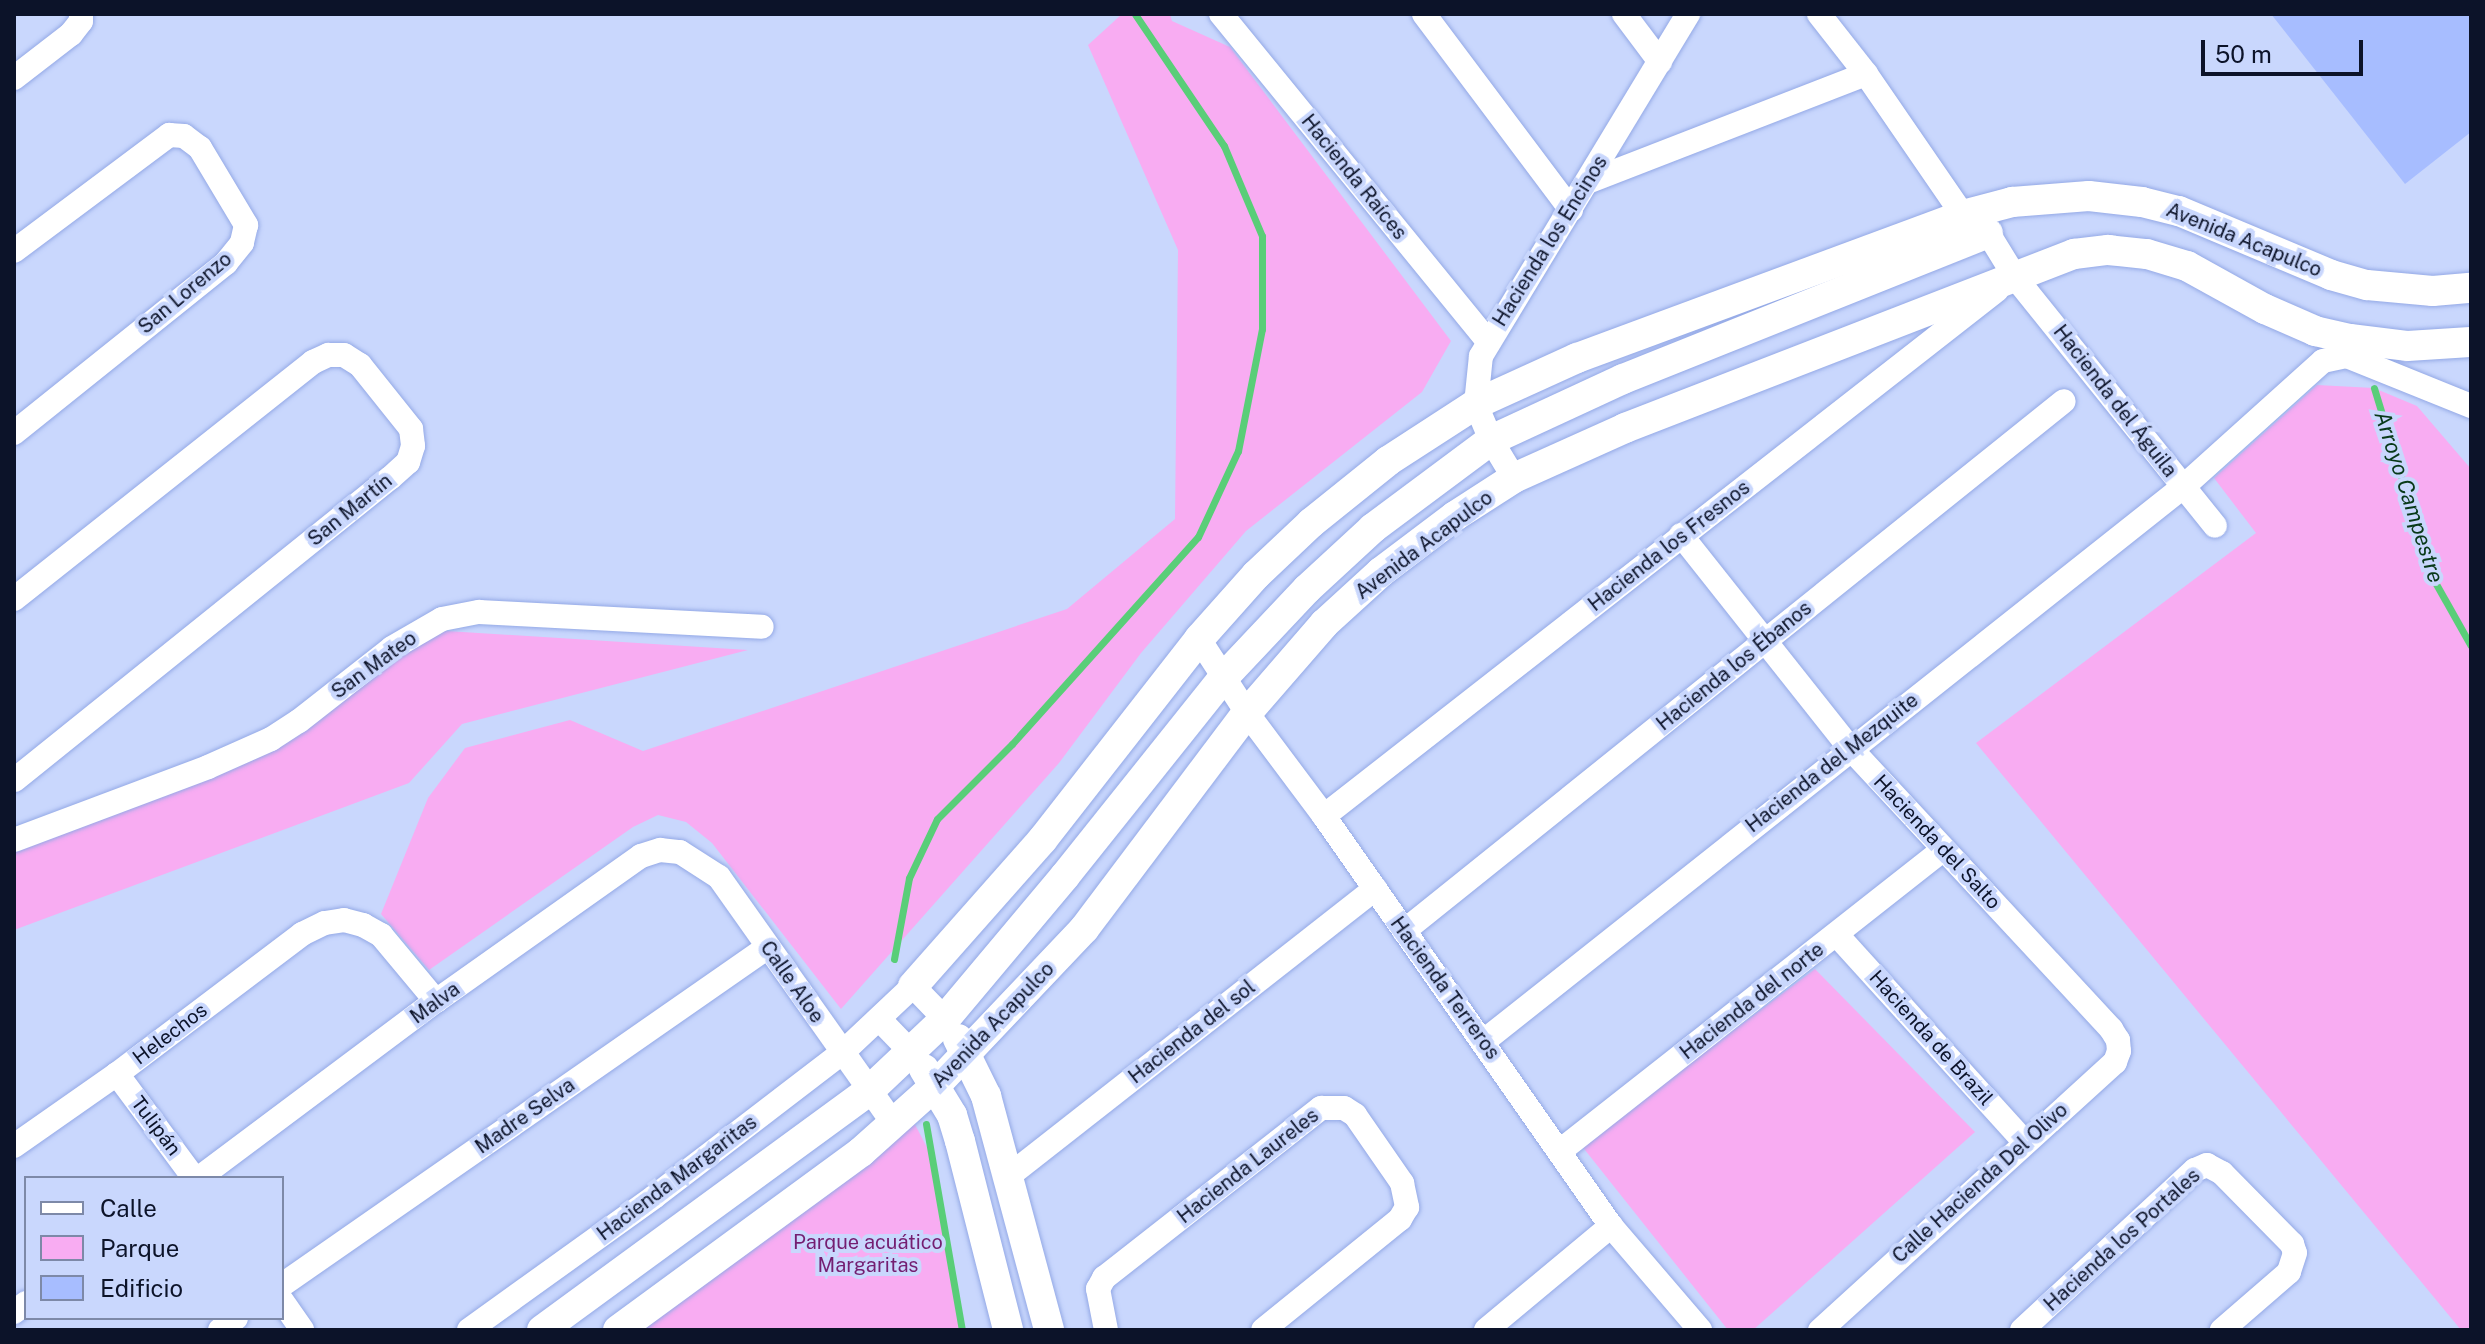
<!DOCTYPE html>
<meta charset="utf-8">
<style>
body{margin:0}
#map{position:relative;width:2485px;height:1344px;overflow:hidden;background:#c9d7fd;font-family:"Public Sans",sans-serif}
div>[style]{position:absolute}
.green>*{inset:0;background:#f8acf2}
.stream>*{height:7px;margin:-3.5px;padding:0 3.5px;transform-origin:3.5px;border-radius:3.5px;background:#59ce78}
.building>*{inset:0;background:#a7bdff}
.roads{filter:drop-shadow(0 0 2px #94a9e6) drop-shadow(0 0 2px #94a9e6)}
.minor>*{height:24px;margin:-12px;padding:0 12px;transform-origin:12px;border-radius:12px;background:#fff}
.tertiary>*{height:30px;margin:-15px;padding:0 15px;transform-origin:15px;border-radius:15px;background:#fff}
span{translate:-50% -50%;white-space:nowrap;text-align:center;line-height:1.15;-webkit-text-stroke:8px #c9d7fd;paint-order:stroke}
.street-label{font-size:20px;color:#0c1329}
.park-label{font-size:20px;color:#741e71}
.water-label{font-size:22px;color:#083918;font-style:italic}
.frame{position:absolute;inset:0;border:16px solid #0c1329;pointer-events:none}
.legend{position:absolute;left:24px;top:1176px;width:260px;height:144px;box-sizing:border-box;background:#c9d7fd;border:2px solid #7d89a8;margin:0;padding:10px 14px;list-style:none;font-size:24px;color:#0c1329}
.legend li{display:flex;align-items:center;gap:16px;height:40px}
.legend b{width:40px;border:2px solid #7d89a8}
.scale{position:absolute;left:2201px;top:40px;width:162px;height:36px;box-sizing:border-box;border:4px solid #0c1329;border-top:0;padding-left:10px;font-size:24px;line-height:28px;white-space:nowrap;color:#0c1329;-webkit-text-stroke:6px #c9d7fd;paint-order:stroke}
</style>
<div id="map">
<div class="green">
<i style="clip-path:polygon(1122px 14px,1170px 14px,1172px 21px,1230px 47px,1451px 341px,1422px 392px,1246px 531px,1141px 653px,1059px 763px,841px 1009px,712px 843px,686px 822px,658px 815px,633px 827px,429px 970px,381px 914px,428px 798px,465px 748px,570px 720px,643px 751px,1067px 609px,1175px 519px,1178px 250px,1088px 45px)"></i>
<i style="clip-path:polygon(2317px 385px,2374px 388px,2417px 406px,2471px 469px,2471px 1330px,2461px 1330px,1976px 743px,2256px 533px,2214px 478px)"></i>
<i style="clip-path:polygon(431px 630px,748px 650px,462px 724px,409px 783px,14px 930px,14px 846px,274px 745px)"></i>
<i style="clip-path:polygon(1815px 969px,1975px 1132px,1753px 1330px,1728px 1330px,1581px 1145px)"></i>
<i style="clip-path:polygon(909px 1113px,932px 1157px,962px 1330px,637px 1330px)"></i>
</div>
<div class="stream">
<i style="left:2374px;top:388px;width:195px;rotate:73deg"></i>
<i style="left:2431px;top:575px;width:81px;rotate:60.6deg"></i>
<i style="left:894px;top:959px;width:82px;rotate:-79.5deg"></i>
<i style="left:909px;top:878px;width:65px;rotate:-64.6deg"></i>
<i style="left:937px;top:819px;width:106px;rotate:-45deg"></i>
<i style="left:1012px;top:744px;width:278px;rotate:-48.1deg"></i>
<i style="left:1198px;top:537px;width:95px;rotate:-65.1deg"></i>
<i style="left:1238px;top:451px;width:124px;rotate:-78.9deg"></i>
<i style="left:1262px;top:329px;width:93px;rotate:-90deg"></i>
<i style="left:1262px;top:236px;width:98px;rotate:-112.9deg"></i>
<i style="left:1224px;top:146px;width:159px;rotate:-124deg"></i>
<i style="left:926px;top:1124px;width:209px;rotate:80.1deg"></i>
</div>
<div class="building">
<i style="clip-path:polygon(2271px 14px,2471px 14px,2471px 132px,2405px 184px)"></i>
</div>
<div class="roads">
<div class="minor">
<i style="left:1221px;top:14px;width:421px;rotate:50.8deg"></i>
<i style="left:1424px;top:14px;width:245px;rotate:53.1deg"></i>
<i style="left:1624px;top:14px;width:60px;rotate:53.1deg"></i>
<i style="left:1819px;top:14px;width:76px;rotate:51.9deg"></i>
<i style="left:1866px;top:74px;width:171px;rotate:55.5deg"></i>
<i style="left:1963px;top:215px;width:31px;rotate:36deg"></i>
<i style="left:1988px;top:233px;width:52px;rotate:58.5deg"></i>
<i style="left:2015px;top:277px;width:319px;rotate:51.2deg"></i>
<i style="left:14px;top:78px;width:72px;rotate:-37.7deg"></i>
<i style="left:71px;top:34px;width:16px;rotate:-52deg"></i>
<i style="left:81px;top:21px;width:7px;rotate:-90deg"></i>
<i style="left:1590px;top:181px;width:296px;rotate:-21.2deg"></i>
<i style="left:14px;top:251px;width:194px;rotate:-36.8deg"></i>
<i style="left:169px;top:135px;width:15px;rotate:4deg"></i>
<i style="left:184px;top:136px;width:20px;rotate:37deg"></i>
<i style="left:200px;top:148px;width:90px;rotate:59.1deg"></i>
<i style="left:246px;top:225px;width:18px;rotate:103deg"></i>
<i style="left:242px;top:243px;width:26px;rotate:129deg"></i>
<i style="left:226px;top:263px;width:272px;rotate:141.3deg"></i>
<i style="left:1514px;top:478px;width:44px;rotate:-121.2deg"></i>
<i style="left:1491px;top:440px;width:39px;rotate:-113deg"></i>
<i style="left:1476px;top:404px;width:48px;rotate:-84.1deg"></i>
<i style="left:1481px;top:356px;width:400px;rotate:-58.8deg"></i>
<i style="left:1681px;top:535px;width:272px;rotate:51.6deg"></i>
<i style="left:1850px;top:748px;width:384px;rotate:47.1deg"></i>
<i style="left:2111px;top:1029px;width:13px;rotate:58deg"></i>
<i style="left:2118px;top:1040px;width:11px;rotate:85deg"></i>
<i style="left:2119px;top:1051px;width:12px;rotate:110deg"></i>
<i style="left:2115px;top:1062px;width:399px;rotate:137.7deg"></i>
<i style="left:14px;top:599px;width:382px;rotate:-38.4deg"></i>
<i style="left:313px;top:362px;width:17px;rotate:-25deg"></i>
<i style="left:328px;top:355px;width:16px"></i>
<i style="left:344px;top:355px;width:19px;rotate:32deg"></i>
<i style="left:360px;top:365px;width:82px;rotate:51.4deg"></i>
<i style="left:411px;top:429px;width:17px;rotate:83deg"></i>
<i style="left:413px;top:446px;width:17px;rotate:107deg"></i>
<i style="left:408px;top:462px;width:24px;rotate:138deg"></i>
<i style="left:390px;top:478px;width:482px;rotate:141.2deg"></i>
<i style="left:1199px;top:639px;width:88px;rotate:57deg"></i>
<i style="left:1247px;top:713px;width:129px;rotate:53.2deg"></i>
<i style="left:1324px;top:816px;width:500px;rotate:55.01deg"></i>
<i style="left:1611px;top:1226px;width:137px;rotate:49.4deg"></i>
<i style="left:1324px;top:816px;width:854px;rotate:-38.01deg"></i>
<i style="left:14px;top:840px;width:207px;rotate:-20.6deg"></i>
<i style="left:208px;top:767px;width:69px;rotate:-24deg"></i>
<i style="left:271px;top:739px;width:33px;rotate:-33deg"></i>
<i style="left:299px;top:721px;width:118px;rotate:-38.1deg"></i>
<i style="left:392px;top:648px;width:58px;rotate:-30.1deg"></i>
<i style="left:442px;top:619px;width:38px;rotate:-11deg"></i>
<i style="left:479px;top:612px;width:283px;rotate:3deg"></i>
<i style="left:1404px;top:931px;width:846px;rotate:-38.77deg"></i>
<i style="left:1837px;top:935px;width:280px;rotate:47.8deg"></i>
<i style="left:880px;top:1020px;width:45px;rotate:45.9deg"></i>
<i style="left:1484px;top:1041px;width:892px;rotate:-38.4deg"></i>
<i style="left:2183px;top:487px;width:188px;rotate:-42deg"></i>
<i style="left:2323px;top:361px;width:25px;rotate:-12deg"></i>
<i style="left:2347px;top:356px;width:134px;rotate:22deg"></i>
<i style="left:117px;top:1074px;width:129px;rotate:53.5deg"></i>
<i style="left:14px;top:1146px;width:126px;rotate:-35deg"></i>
<i style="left:117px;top:1074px;width:232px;rotate:-37.1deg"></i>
<i style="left:302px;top:934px;width:25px;rotate:-26deg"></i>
<i style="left:325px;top:923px;width:19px;rotate:-9deg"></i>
<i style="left:344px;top:920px;width:20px;rotate:15deg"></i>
<i style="left:363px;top:925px;width:21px;rotate:29deg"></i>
<i style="left:381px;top:935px;width:86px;rotate:50.2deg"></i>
<i style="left:1560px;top:1151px;width:487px;rotate:-38.2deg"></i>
<i style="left:1010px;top:1175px;width:464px;rotate:-38.1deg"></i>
<i style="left:199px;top:1178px;width:296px;rotate:-36.8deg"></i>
<i style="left:436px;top:1001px;width:251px;rotate:-35.3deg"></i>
<i style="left:641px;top:856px;width:20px;rotate:-18deg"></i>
<i style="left:660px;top:850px;width:20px;rotate:6deg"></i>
<i style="left:680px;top:852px;width:46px;rotate:32.7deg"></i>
<i style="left:719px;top:877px;width:301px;rotate:54.7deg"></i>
<i style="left:282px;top:1285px;width:592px;rotate:-34.82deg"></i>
<i style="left:282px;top:1301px;width:35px;rotate:55deg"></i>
<i style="left:14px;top:1312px;width:15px;rotate:-37deg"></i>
<i style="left:220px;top:1330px;width:20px;rotate:-37deg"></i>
<i style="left:469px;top:1330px;width:228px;rotate:-35.7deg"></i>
<i style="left:654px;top:1197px;width:237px;rotate:-37.5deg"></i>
<i style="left:842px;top:1053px;width:98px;rotate:-43.3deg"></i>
<i style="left:913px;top:986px;width:46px;rotate:45.9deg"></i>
<i style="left:1106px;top:1330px;width:42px;rotate:-101deg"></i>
<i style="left:1098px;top:1289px;width:13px;rotate:-61deg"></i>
<i style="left:1104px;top:1278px;width:276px;rotate:-38.1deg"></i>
<i style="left:1321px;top:1108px;width:23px"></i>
<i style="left:1344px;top:1108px;width:13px;rotate:32deg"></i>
<i style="left:1355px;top:1115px;width:83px;rotate:55.3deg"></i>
<i style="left:1402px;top:1183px;width:25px;rotate:78deg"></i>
<i style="left:1407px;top:1207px;width:14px;rotate:120deg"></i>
<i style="left:1400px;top:1219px;width:176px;rotate:141deg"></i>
<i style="left:1486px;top:1330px;width:163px;rotate:-39.8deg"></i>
<i style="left:2022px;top:1330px;width:236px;rotate:-42.8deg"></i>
<i style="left:2195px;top:1170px;width:13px;rotate:-23deg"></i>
<i style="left:2207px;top:1165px;width:17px;rotate:28deg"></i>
<i style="left:2222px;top:1173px;width:100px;rotate:45.4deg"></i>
<i style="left:2292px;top:1244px;width:9px;rotate:72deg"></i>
<i style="left:2295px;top:1253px;width:20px;rotate:108deg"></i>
<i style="left:2289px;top:1272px;width:89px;rotate:139.1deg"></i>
</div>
<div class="tertiary">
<i style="left:913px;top:986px;width:196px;rotate:-48.5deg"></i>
<i style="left:1043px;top:839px;width:254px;rotate:-52deg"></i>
<i style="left:1199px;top:639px;width:86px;rotate:-48.3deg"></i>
<i style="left:1256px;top:575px;width:76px;rotate:-43.4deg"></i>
<i style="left:1311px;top:523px;width:99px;rotate:-38.8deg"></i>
<i style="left:1388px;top:461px;width:105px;rotate:-32.9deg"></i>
<i style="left:1476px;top:404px;width:111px;rotate:-24.5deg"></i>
<i style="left:1577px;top:358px;width:412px;rotate:-20.3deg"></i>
<i style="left:1963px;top:215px;width:51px;rotate:-14.9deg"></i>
<i style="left:2012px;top:202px;width:77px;rotate:-4.5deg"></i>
<i style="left:2089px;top:196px;width:53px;rotate:6.5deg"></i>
<i style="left:2142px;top:202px;width:38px;rotate:14deg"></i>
<i style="left:2179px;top:211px;width:165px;rotate:22.8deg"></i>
<i style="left:2331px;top:275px;width:37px;rotate:16deg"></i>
<i style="left:2367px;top:285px;width:66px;rotate:5.2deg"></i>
<i style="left:2433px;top:291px;width:38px;rotate:-5deg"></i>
<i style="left:958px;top:1039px;width:64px;rotate:63.8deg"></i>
<i style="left:986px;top:1096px;width:242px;rotate:74.9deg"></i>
<i style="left:924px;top:1069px;width:54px;rotate:58.7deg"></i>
<i style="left:952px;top:1115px;width:27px;rotate:73deg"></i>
<i style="left:960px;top:1141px;width:195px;rotate:75.7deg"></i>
<i style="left:542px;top:1330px;width:408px;rotate:-36.2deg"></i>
<i style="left:871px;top:1089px;width:102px;rotate:-43.4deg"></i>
<i style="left:945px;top:1019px;width:187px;rotate:-50deg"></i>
<i style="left:1065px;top:876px;width:255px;rotate:-51.4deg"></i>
<i style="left:1224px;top:677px;width:121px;rotate:-46.7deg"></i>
<i style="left:1307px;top:589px;width:90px;rotate:-42.7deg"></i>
<i style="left:1373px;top:528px;width:147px;rotate:-36.7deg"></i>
<i style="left:1491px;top:440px;width:145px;rotate:-24.8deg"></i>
<i style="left:1623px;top:379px;width:393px;rotate:-21.8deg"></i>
<i style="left:618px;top:1330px;width:301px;rotate:-36.2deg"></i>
<i style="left:861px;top:1152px;width:101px;rotate:-41.8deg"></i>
<i style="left:936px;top:1085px;width:215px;rotate:-46.5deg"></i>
<i style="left:1084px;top:929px;width:271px;rotate:-53deg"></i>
<i style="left:1247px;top:713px;width:118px;rotate:-49.1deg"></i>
<i style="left:1324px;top:624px;width:77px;rotate:-42.4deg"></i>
<i style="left:1381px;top:572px;width:93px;rotate:-37.1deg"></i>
<i style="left:1455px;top:516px;width:70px;rotate:-32.8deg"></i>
<i style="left:1514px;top:478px;width:122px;rotate:-24.2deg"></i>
<i style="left:1625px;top:428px;width:482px;rotate:-21.2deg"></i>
<i style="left:2074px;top:254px;width:34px;rotate:-7deg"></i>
<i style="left:2108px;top:250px;width:39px;rotate:6deg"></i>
<i style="left:2147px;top:254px;width:42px;rotate:16.7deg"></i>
<i style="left:2187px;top:266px;width:89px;rotate:28.9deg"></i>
<i style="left:2265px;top:309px;width:55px;rotate:23.7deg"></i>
<i style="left:2315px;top:331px;width:36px;rotate:13deg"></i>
<i style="left:2350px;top:339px;width:57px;rotate:7deg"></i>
<i style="left:2407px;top:346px;width:64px;rotate:-3.6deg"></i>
</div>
</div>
<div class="street-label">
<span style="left:1354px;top:177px;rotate:51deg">Hacienda Raíces</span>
<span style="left:2244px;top:240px;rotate:22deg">Avenida Acapulco</span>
<span style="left:1550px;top:241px;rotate:-58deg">Hacienda los Encinos</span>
<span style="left:185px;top:293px;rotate:-40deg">San Lorenzo</span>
<span style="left:2115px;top:401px;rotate:52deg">Hacienda del Águila</span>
<span style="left:350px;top:510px;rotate:-39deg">San Martín</span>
<span style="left:1424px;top:545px;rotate:-37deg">Avenida Acapulco</span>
<span style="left:1669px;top:546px;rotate:-38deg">Hacienda los Fresnos</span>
<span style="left:374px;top:665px;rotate:-36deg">San Mateo</span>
<span style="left:1734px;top:666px;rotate:-39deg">Hacienda los Ébanos</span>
<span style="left:1832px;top:763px;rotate:-38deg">Hacienda del Mezquite</span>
<span style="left:1937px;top:842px;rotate:47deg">Hacienda del Salto</span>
<span style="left:792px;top:982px;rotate:55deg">Calle Aloe</span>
<span style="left:1445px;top:988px;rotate:54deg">Hacienda Terreros</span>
<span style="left:1752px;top:1001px;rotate:-38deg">Hacienda del norte</span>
<span style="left:435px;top:1003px;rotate:-36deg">Malva</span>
<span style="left:993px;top:1025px;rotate:-46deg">Avenida Acapulco</span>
<span style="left:1192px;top:1032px;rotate:-38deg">Hacienda del sol</span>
<span style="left:170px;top:1034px;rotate:-37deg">Helechos</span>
<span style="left:1931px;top:1038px;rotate:48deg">Hacienda de Brazil</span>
<span style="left:525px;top:1116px;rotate:-35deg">Madre Selva</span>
<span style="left:156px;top:1126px;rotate:53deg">Tulipán</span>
<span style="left:1248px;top:1166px;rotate:-38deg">Hacienda Laureles</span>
<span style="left:677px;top:1178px;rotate:-37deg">Hacienda Margaritas</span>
<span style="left:1980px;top:1183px;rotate:-42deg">Calle Hacienda Del Olivo</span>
<span style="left:2122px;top:1240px;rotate:-42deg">Hacienda los Portales</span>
</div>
<div class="park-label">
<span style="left:868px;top:1254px">Parque acuático<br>Margaritas</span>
</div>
<div class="water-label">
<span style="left:2409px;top:497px;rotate:72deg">Arroyo Campestre</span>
</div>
<div class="frame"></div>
<ul class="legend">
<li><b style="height:10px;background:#fff"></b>Calle</li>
<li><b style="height:22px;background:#f8acf2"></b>Parque</li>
<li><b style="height:22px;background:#a7bdff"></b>Edificio</li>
</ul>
<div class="scale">50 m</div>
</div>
